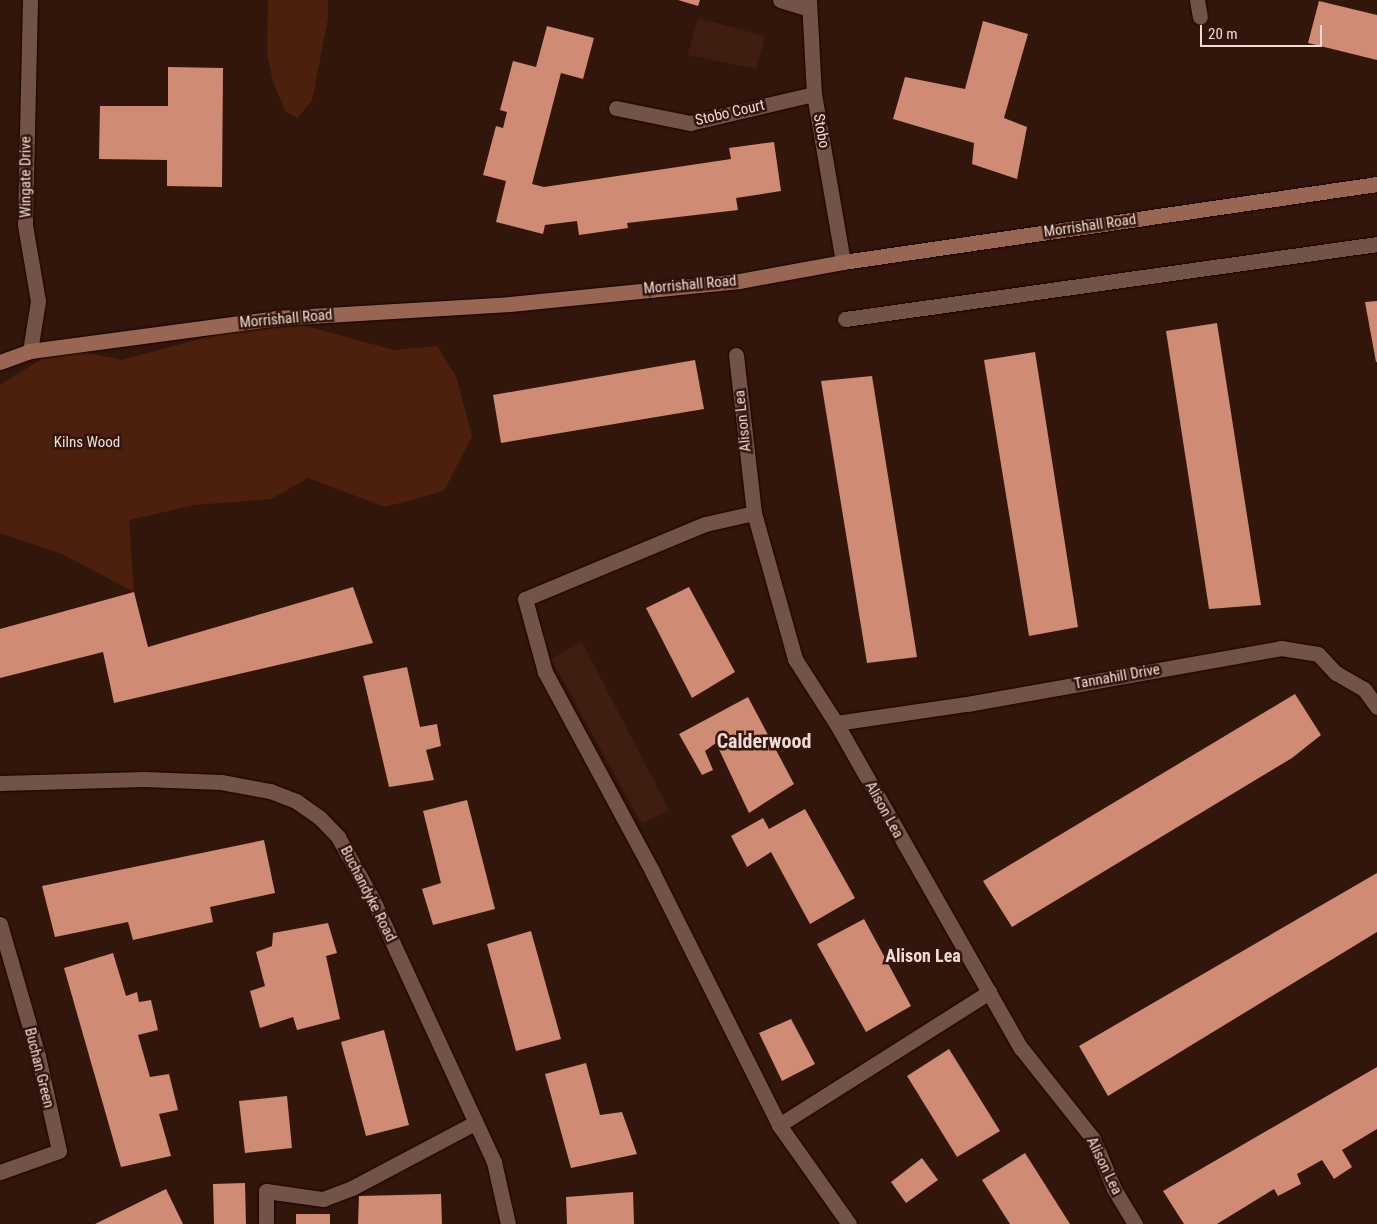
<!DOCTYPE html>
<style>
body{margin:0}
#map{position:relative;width:1377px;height:1224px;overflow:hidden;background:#32160c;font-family:"Roboto Condensed",sans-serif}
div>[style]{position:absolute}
.built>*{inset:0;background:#3f1d10}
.green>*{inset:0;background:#4d1f0d}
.building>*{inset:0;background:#cf8b73}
.roads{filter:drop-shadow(0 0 1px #180200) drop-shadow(0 0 1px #180200)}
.lane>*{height:15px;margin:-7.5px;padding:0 7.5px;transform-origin:7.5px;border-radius:7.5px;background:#735347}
.street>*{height:15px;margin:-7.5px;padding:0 7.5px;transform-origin:7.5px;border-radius:7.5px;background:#735347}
.secondary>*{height:15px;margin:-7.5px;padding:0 7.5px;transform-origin:7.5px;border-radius:7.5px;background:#996654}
span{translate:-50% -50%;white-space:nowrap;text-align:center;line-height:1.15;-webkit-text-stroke:5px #32160c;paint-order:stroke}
.street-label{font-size:15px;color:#f0dcd5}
.park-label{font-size:15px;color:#f3dfd8}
.quarter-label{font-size:18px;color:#f0dcd5;font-weight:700}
.district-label{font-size:20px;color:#f0dcd5;font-weight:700}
.scale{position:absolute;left:1200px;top:25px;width:122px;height:22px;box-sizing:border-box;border:2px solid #f0dcd5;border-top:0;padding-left:6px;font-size:15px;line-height:18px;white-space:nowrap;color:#f0dcd5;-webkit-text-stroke:4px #32160c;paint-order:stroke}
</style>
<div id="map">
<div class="built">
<i style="clip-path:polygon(698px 18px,765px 36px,756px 69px,688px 55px)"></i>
<i style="clip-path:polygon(582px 642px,669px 810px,642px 824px,551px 659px)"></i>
</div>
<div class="green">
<i style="clip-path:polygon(268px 0,328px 0,328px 19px,312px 101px,297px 118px,286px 112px,273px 82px,267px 53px)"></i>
<i style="clip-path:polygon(276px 318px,394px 350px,437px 346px,456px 376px,472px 436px,444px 491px,385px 507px,308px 478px,271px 499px,195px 505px,129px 520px,134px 592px,62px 554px,0 533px,0 385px,61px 347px,122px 360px)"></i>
</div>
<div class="building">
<i style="clip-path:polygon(678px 0,700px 0,698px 6px)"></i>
<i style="clip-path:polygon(1319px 1px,1377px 15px,1377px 60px,1308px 43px)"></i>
<i style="clip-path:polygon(983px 21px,1028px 34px,1004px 118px,1027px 127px,1017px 179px,972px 164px,974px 143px,893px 119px,905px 77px,965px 89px)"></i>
<i style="clip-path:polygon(547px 26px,594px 38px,583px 79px,561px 73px,532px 184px,544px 187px,731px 159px,729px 148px,774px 142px,781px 191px,736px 198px,738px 210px,627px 223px,628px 228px,579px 235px,577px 221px,545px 225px,543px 234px,496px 222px,506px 181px,483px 175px,496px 126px,503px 128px,507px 112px,500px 110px,513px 61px,536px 67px)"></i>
<i style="clip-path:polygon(168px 67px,223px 68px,222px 187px,167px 186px,167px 160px,99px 159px,100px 106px,168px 106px)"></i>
<i style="clip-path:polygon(1377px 301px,1377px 362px,1376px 362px,1365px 302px)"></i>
<i style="clip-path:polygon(1217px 323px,1261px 605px,1209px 609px,1166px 331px)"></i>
<i style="clip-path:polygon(1035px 352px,1078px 627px,1029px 636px,984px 360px)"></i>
<i style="clip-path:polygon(695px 360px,704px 409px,501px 443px,493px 395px)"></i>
<i style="clip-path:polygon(872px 376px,917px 657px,867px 663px,821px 381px)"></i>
<i style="clip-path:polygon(353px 587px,373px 643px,114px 703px,103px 652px,0 678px,0 629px,134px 592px,148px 647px)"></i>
<i style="clip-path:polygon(689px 587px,735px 672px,692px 698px,646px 608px)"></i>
<i style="clip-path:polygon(407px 667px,420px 727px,437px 724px,441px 746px,426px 750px,434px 780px,389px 787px,363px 676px)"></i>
<i style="clip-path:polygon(1295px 694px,1321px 735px,1292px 758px,1012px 927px,983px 881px)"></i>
<i style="clip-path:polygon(748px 697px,794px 784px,749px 813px,716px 743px,705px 751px,713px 770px,702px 775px,679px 734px)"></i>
<i style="clip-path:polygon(467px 800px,495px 909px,433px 925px,422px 889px,441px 883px,423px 811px)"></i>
<i style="clip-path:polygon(805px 809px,855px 898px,810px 924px,771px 852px,747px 867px,731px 836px,763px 818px,769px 829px)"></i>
<i style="clip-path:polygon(264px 840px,275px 893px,210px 907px,213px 922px,133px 940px,128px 922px,55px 937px,42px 886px)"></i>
<i style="clip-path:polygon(1377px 873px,1377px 932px,1108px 1096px,1079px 1046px)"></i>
<i style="clip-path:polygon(864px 919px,911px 1006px,866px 1032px,817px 944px)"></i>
<i style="clip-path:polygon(328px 923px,337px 953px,326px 956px,340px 1019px,297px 1030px,293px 1017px,260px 1028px,250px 991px,265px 986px,256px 952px,272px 946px,273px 933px)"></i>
<i style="clip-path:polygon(531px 931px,561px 1039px,516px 1051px,487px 944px)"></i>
<i style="clip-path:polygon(113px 953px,126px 996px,137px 992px,139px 1002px,151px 1000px,158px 1030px,138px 1035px,150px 1077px,169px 1074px,178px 1110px,159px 1114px,171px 1156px,121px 1167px,64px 968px)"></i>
<i style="clip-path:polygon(791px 1019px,815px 1064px,782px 1081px,759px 1033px)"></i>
<i style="clip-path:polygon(384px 1030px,409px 1125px,366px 1136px,341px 1042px)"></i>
<i style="clip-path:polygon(949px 1049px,1000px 1131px,957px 1157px,907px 1076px)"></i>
<i style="clip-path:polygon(586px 1063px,600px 1115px,622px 1112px,637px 1154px,571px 1168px,545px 1074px)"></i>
<i style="clip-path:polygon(1377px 1067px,1377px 1129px,1342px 1150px,1352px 1167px,1334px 1179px,1322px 1160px,1297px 1174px,1301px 1184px,1278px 1196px,1274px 1189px,1217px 1224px,1184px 1224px,1163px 1191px)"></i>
<i style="clip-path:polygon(287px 1096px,292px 1148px,245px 1153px,239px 1101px)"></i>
<i style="clip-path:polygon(1025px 1153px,1070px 1224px,1010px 1224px,982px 1180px)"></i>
<i style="clip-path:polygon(922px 1158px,938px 1180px,906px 1203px,891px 1182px)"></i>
<i style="clip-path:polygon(245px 1183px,246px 1224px,214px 1224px,213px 1184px)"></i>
<i style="clip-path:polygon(166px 1189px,183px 1224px,95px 1224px)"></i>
<i style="clip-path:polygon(633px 1192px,634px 1224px,567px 1224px,566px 1197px)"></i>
<i style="clip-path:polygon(441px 1194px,442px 1224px,358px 1224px,359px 1196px)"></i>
<i style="clip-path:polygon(296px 1214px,330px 1214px,330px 1224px,296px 1224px)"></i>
</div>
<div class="roads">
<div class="lane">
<i style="left:780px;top:0;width:30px;rotate:17deg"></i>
<i style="left:1197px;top:0;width:17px;rotate:80deg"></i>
<i style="left:845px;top:319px;width:537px;rotate:-8.02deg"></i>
<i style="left:754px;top:513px;width:50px;rotate:167.3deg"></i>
<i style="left:705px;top:524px;width:195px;rotate:157.4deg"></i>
<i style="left:525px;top:599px;width:76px;rotate:74.7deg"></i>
<i style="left:545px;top:672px;width:226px;rotate:61.7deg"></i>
<i style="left:652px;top:871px;width:284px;rotate:63.4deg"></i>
<i style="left:779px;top:1125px;width:121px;rotate:54.7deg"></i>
<i style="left:779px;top:1125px;width:249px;rotate:-32.3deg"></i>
<i style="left:266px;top:1224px;width:33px;rotate:-90deg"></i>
<i style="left:266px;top:1191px;width:58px;rotate:8deg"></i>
<i style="left:323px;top:1199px;width:31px;rotate:-21deg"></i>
<i style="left:352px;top:1188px;width:139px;rotate:-27.9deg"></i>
</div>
<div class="street">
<i style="left:30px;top:0;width:225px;rotate:91.3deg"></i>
<i style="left:25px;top:225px;width:77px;rotate:80.3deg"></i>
<i style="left:38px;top:301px;width:51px;rotate:99.1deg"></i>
<i style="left:809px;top:0;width:94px;rotate:87deg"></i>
<i style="left:814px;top:94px;width:170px;rotate:80.2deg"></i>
<i style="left:616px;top:108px;width:76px;rotate:11.5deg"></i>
<i style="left:690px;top:123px;width:127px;rotate:-13.2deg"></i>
<i style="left:736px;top:355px;width:159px;rotate:83.5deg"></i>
<i style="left:754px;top:513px;width:152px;rotate:74.3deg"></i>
<i style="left:795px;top:659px;width:76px;rotate:57.4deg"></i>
<i style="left:836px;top:723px;width:374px;rotate:60.4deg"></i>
<i style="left:1021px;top:1048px;width:116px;rotate:51.6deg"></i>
<i style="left:1093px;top:1139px;width:54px;rotate:67.2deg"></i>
<i style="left:1114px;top:1189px;width:41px;rotate:59deg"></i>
<i style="left:836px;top:723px;width:132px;rotate:-8.3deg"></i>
<i style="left:967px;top:704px;width:319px;rotate:-10.1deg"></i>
<i style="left:1281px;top:648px;width:37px;rotate:9deg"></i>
<i style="left:1318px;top:654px;width:26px;rotate:47deg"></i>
<i style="left:1336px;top:673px;width:32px;rotate:30deg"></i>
<i style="left:1364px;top:689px;width:22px;rotate:54deg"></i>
<i style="left:0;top:783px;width:144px;rotate:-1.6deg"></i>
<i style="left:144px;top:779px;width:77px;rotate:2.2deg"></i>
<i style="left:221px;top:782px;width:50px;rotate:10.4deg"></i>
<i style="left:270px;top:791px;width:28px;rotate:21deg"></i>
<i style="left:296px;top:801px;width:28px;rotate:35deg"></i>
<i style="left:319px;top:817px;width:28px;rotate:46deg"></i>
<i style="left:338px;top:837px;width:70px;rotate:60.9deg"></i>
<i style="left:372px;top:898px;width:291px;rotate:65.2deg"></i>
<i style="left:494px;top:1162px;width:64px;rotate:77.3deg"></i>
<i style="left:0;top:924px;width:137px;rotate:73.9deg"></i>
<i style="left:38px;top:1056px;width:97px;rotate:77.5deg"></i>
<i style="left:59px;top:1151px;width:63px;rotate:160.4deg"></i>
</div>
<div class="secondary">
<i style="left:0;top:362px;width:32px;rotate:-20deg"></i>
<i style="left:30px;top:351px;width:248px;rotate:-7.6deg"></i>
<i style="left:276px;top:318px;width:234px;rotate:-3.4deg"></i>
<i style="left:510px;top:304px;width:230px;rotate:-5.7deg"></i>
<i style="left:739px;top:281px;width:106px;rotate:-10.4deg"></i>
<i style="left:843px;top:262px;width:540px;rotate:-8.31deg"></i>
</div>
</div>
<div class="street-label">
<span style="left:730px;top:113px;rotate:-13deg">Stobo Court</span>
<span style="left:821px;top:131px;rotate:80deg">Stobo</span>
<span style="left:26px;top:177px;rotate:-90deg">Wingate Drive</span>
<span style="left:1090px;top:226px;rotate:-8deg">Morrishall Road</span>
<span style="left:690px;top:285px;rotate:-5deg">Morrishall Road</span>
<span style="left:286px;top:319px;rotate:-5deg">Morrishall Road</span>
<span style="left:743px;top:421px;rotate:-96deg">Alison Lea</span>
<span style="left:1117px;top:677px;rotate:-10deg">Tannahill Drive</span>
<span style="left:884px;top:810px;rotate:61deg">Alison Lea</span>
<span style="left:368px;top:894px;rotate:63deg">Buchandyke Road</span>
<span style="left:39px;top:1068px;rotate:76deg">Buchan Green</span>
<span style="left:1104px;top:1166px;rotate:64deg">Alison Lea</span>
</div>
<div class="park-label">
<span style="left:87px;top:443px">Kilns Wood</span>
</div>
<div class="quarter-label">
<span style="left:923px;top:956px">Alison Lea</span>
</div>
<div class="district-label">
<span style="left:764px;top:741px">Calderwood</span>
</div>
<div class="scale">20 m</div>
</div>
